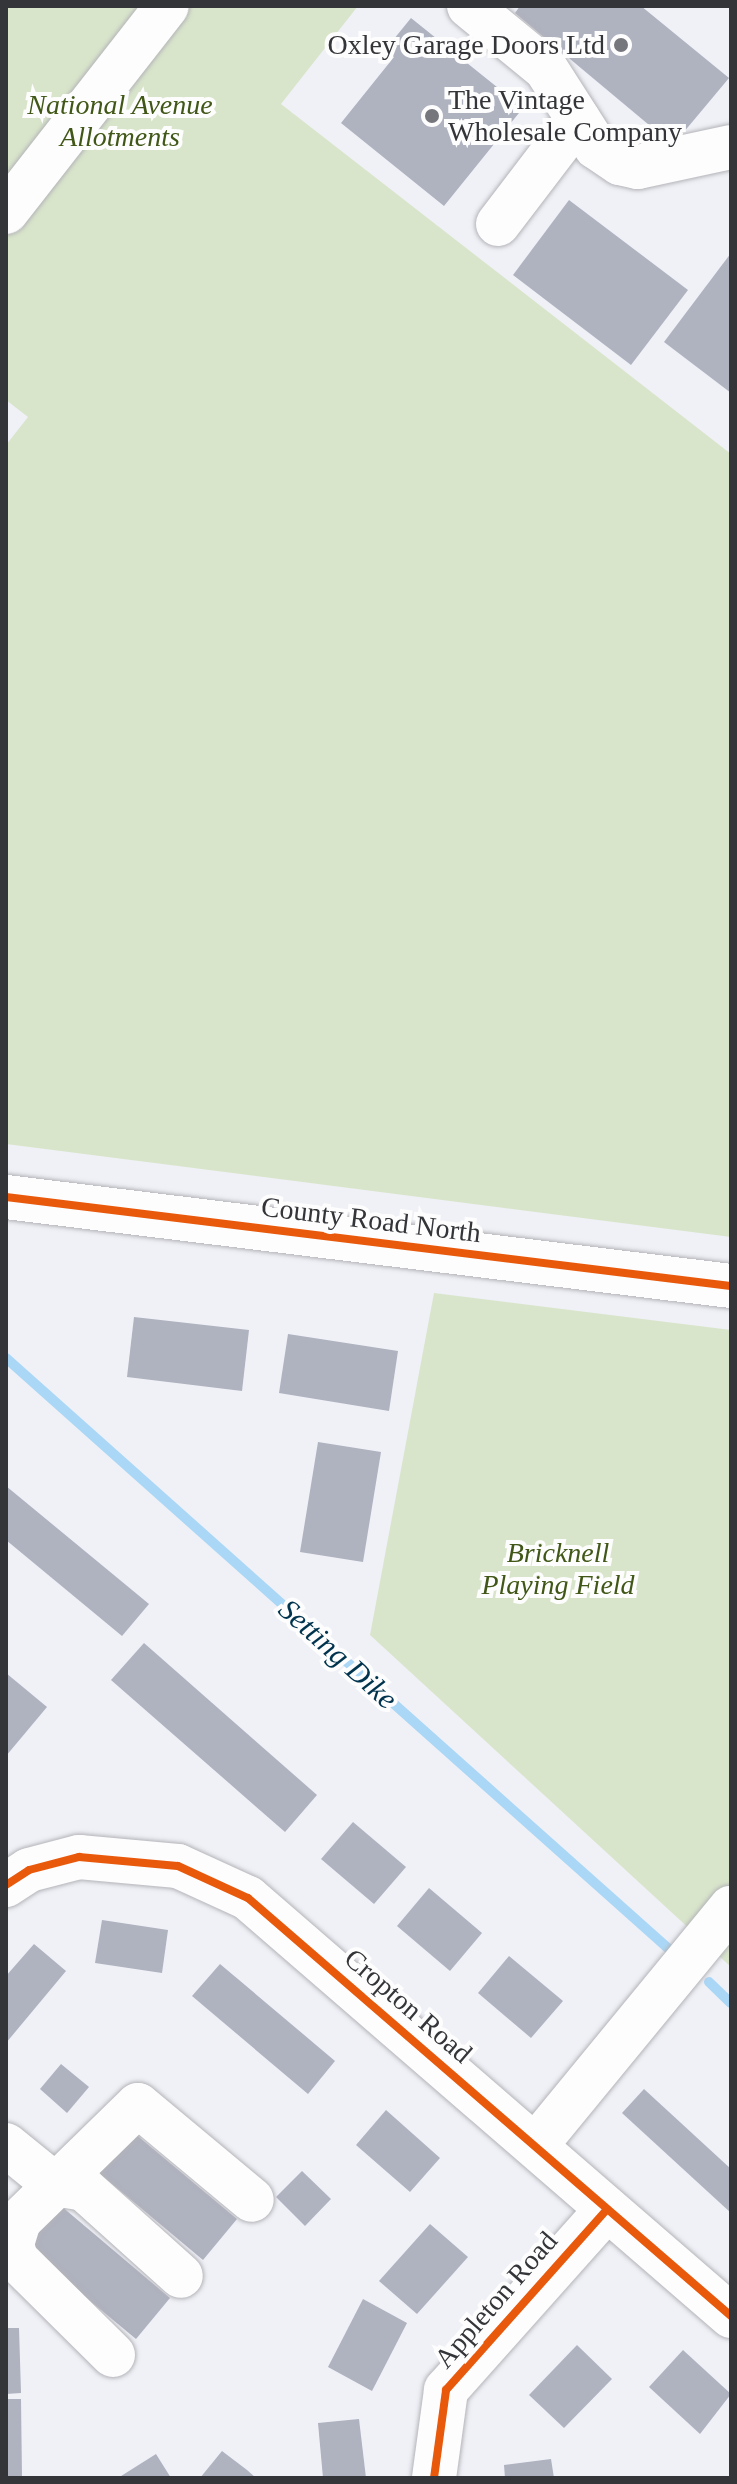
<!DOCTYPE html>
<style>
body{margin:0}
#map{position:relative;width:737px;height:2484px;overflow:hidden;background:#f0f1f7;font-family:Georgia,serif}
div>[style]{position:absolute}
.green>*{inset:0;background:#d9e5cb}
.stream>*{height:10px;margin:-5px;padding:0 5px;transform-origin:5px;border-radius:5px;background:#abd7f6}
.building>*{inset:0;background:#afb2bf}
.roads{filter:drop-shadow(0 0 2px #b3b4b8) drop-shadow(0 0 2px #b3b4b8)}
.minor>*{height:44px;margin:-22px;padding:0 22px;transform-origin:22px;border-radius:22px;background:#fdfdfe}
.cycleway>*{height:8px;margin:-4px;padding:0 4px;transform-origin:4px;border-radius:4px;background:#e8590c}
.dots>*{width:22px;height:22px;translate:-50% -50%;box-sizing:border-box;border:4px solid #fdfdfd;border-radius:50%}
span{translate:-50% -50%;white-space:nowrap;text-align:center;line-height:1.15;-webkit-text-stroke:8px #fdfdfd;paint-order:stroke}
.poi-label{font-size:28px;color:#343539}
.right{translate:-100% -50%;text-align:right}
.left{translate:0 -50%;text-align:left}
.park-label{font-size:28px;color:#415717;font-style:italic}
.street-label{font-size:28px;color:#343539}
.water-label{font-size:30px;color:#00344e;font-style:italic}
.frame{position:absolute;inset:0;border:8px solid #343539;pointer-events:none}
</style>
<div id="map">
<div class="green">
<i style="clip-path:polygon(6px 6px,358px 6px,281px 104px,731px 454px,731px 1237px,6px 1144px,6px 445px,28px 417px,6px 400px)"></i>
<i style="clip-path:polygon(434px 1293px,731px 1330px,731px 1967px,370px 1635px)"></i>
</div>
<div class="stream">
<i style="left:6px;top:1358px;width:890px;rotate:41.72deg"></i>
<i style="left:709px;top:1982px;width:30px;rotate:44deg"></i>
</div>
<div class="building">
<i style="clip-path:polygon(520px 6px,641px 6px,729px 78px,673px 145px,515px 13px)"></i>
<i style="clip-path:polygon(411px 18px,523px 108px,444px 206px,341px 123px,394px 57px,385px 50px)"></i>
<i style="clip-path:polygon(569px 200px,688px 290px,631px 365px,513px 275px)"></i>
<i style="clip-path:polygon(731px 253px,731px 393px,664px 342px)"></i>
<i style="clip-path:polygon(134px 1317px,249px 1330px,242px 1391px,127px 1377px)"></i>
<i style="clip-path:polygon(288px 1334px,398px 1351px,389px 1411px,279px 1393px)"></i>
<i style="clip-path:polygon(318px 1442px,381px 1452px,363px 1562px,300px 1552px)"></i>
<i style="clip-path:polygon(6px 1486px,149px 1604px,122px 1636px,6px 1540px)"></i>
<i style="clip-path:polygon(144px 1643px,317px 1795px,285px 1832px,111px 1680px)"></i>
<i style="clip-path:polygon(6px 1673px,47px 1707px,6px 1756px)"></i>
<i style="clip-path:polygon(353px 1822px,406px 1867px,374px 1904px,321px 1859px)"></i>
<i style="clip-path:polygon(429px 1888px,482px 1933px,450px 1971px,397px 1926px)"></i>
<i style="clip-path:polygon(102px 1920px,168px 1930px,162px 1973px,95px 1963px)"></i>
<i style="clip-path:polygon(34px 1944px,66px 1971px,6px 2043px,6px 1976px)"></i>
<i style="clip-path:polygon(509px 1956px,563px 2001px,531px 2038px,478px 1993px)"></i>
<i style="clip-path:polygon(220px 1964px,335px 2061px,308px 2094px,192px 1996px)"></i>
<i style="clip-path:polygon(61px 2064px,89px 2087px,67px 2113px,40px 2089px)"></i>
<i style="clip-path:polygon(644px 2089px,731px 2169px,731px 2213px,622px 2113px)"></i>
<i style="clip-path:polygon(386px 2110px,440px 2158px,410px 2192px,356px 2145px)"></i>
<i style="clip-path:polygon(121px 2122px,237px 2219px,203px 2260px,87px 2163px)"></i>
<i style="clip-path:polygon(302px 2171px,331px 2199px,305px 2226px,276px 2197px)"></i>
<i style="clip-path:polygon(54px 2200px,170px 2298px,136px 2339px,19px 2242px)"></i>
<i style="clip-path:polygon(430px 2224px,468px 2257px,417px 2314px,379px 2281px)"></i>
<i style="clip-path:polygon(363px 2299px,407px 2323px,372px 2391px,328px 2367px)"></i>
<i style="clip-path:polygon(6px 2328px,19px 2328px,21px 2393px,6px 2394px)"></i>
<i style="clip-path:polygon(577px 2345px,612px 2379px,564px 2428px,529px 2395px)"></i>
<i style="clip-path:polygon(683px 2350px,731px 2394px,700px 2434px,649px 2387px)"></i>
<i style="clip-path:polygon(6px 2399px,21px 2399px,22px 2478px,6px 2478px)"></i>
<i style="clip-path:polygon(359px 2419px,366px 2478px,323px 2478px,318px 2423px)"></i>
<i style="clip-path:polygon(222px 2451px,247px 2470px,256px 2478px,200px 2478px)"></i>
<i style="clip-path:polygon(156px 2454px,171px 2478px,118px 2478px,129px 2471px)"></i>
<i style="clip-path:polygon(551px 2459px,554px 2478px,505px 2478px,504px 2465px)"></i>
</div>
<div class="roads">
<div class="minor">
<i style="left:469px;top:6px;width:99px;rotate:39.3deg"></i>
<i style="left:546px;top:69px;width:93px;rotate:57.3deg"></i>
<i style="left:596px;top:147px;width:29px;rotate:34deg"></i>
<i style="left:620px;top:163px;width:18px;rotate:13deg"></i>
<i style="left:638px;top:167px;width:95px;rotate:-12.1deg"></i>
<i style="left:6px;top:212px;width:261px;rotate:-52deg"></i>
<i style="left:498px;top:224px;width:132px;rotate:-52.7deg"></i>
<i style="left:6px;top:1197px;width:730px;rotate:7deg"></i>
<i style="left:6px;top:1885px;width:27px;rotate:-33deg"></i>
<i style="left:29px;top:1870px;width:52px;rotate:-14.6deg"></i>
<i style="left:79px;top:1857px;width:99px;rotate:5.2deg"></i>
<i style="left:178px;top:1866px;width:77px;rotate:24.6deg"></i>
<i style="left:248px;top:1898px;width:639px;rotate:40.87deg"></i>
<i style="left:6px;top:2145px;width:62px;rotate:39.1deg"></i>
<i style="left:54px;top:2184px;width:30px;rotate:9deg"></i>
<i style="left:84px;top:2189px;width:130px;rotate:41.9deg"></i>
<i style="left:536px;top:2145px;width:307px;rotate:-50.6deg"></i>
<i style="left:113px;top:2355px;width:136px;rotate:-135.3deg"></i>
<i style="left:16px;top:2259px;width:16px;rotate:-105deg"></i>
<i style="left:12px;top:2244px;width:24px;rotate:-73deg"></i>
<i style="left:19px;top:2221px;width:166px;rotate:-44.3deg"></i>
<i style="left:138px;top:2105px;width:148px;rotate:39.8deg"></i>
<i style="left:434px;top:2478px;width:89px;rotate:-82.2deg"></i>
<i style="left:446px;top:2390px;width:242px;rotate:-48.3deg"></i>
</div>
</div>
<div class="cycleway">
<i style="left:6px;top:1197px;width:730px;rotate:7deg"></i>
<i style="left:6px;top:1885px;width:27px;rotate:-33deg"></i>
<i style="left:29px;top:1870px;width:52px;rotate:-14.6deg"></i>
<i style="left:79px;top:1857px;width:99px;rotate:5.2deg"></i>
<i style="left:178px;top:1866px;width:77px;rotate:24.6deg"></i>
<i style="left:248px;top:1898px;width:639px;rotate:40.87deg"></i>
<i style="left:434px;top:2478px;width:89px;rotate:-82.2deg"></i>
<i style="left:446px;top:2390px;width:242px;rotate:-48.3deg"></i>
</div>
<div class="dots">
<i style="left:621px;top:45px;background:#76777c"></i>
<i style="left:432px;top:116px;background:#76777c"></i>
</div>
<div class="poi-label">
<span class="right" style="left:605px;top:45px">Oxley Garage Doors Ltd</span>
<span class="left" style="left:448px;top:116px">The Vintage<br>Wholesale Company</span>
</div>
<div class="park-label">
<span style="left:120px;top:121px">National Avenue<br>Allotments</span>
<span style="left:558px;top:1569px">Bricknell<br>Playing Field</span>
</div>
<div class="street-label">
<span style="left:371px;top:1220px;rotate:7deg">County Road North</span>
<span style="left:408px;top:2006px;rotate:41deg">Cropton Road</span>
<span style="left:496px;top:2300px;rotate:-49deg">Appleton Road</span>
</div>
<div class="water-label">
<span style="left:338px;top:1654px;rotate:42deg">Setting Dike</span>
</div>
<div class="frame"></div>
</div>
